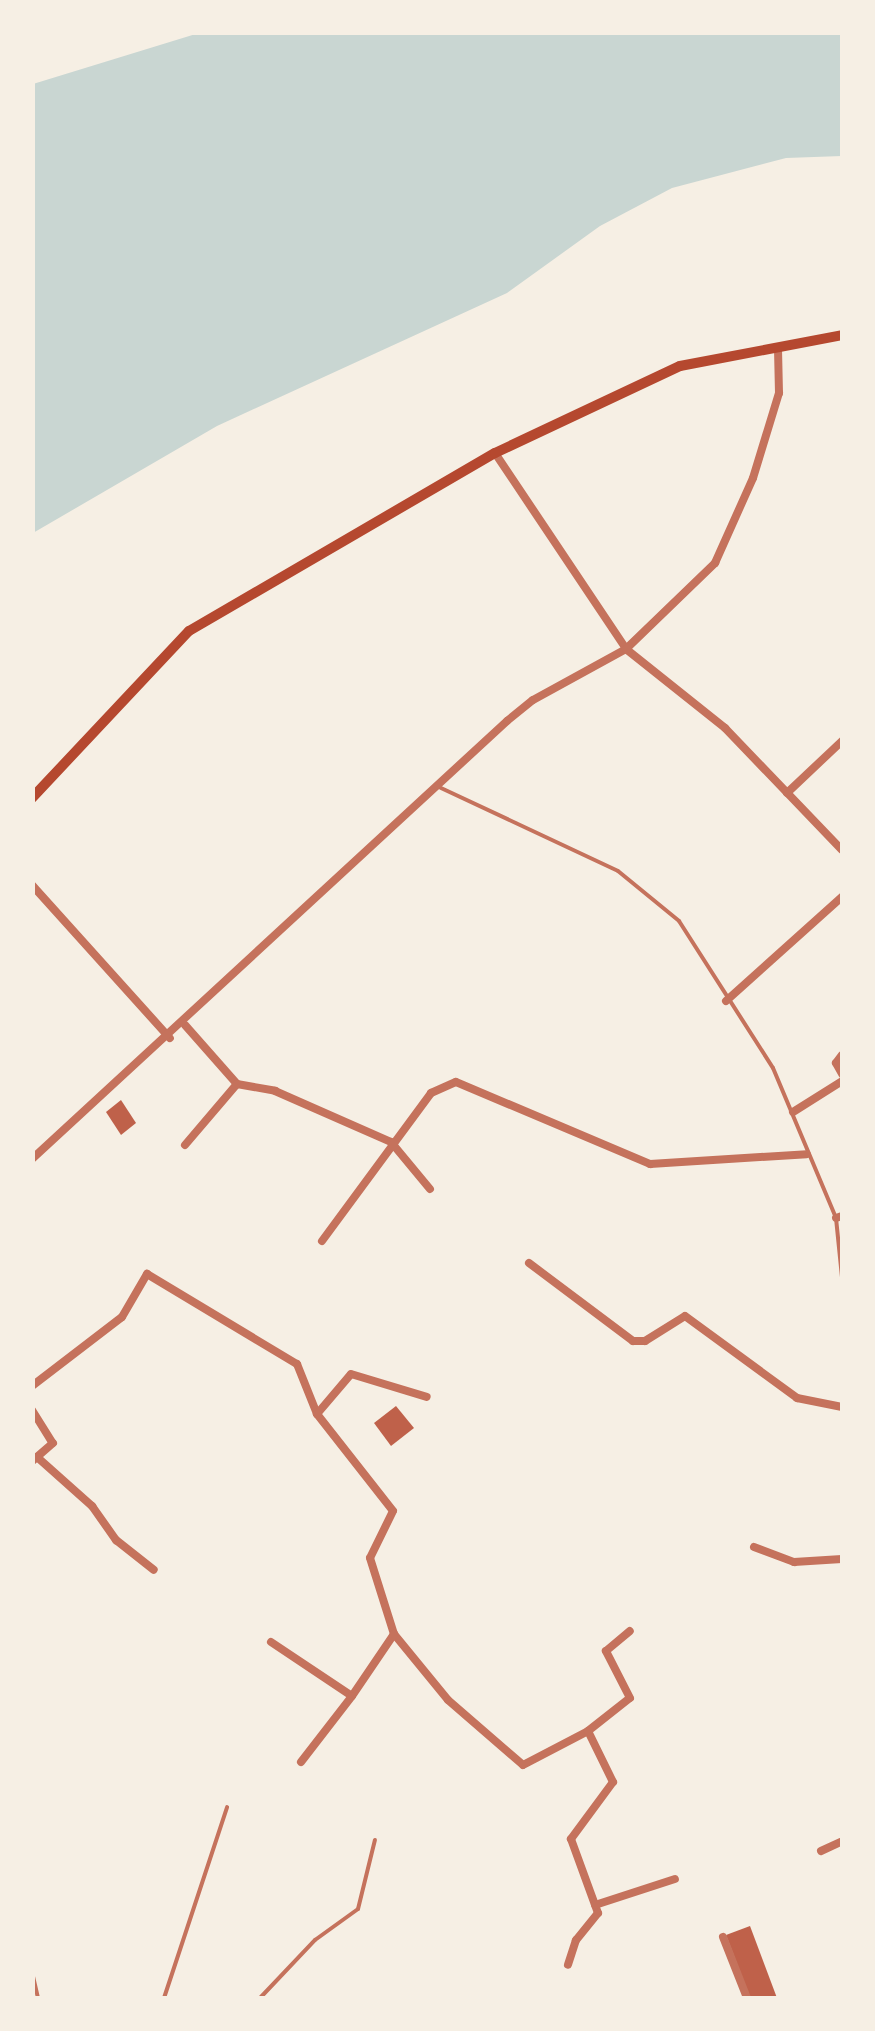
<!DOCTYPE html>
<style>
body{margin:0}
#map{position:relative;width:875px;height:2031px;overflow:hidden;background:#f6efe4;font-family:"Source Sans 3",sans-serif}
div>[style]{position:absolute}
.water>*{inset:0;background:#c9d6d2}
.building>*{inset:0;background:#bf614a}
.service>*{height:4px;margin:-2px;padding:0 2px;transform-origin:2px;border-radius:2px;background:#c5725c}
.minor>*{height:8px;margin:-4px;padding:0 4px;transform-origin:4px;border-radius:4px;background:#c5725c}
.secondary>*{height:10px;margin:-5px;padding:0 5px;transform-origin:5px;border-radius:5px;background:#b5482f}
span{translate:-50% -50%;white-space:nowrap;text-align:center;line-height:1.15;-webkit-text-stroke:8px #f6efe4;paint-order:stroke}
.frame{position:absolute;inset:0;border:35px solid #f6efe4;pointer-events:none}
</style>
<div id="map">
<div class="water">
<i style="clip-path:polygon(199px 33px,842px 33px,842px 156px,786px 158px,672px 188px,600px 226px,507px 293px,217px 426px,33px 533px,33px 84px)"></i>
</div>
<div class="building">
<i style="clip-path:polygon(121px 1100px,136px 1123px,121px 1135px,106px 1112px)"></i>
<i style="clip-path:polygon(396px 1406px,414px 1428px,391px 1446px,374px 1423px)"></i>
<i style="clip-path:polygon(750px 1926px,777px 1998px,750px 1998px,726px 1935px)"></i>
</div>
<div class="service">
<i style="left:441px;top:788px;width:195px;rotate:25.1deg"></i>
<i style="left:618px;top:871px;width:79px;rotate:39.3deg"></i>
<i style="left:679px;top:921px;width:174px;rotate:57.4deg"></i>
<i style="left:773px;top:1068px;width:163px;rotate:67.2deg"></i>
<i style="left:836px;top:1218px;width:59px;rotate:84.2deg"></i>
<i style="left:32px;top:1972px;width:27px;rotate:77deg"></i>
<i style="left:164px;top:1998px;width:201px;rotate:-71.7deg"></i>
<i style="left:260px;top:1998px;width:80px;rotate:-46.5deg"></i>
<i style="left:315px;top:1940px;width:53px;rotate:-35.8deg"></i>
<i style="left:358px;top:1909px;width:71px;rotate:-76.2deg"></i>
</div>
<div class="minor">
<i style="left:495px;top:453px;width:236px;rotate:56.2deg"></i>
<i style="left:626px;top:649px;width:127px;rotate:38.6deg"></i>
<i style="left:725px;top:728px;width:169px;rotate:46.2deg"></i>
<i style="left:787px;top:793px;width:76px;rotate:-43.4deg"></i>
<i style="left:32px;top:885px;width:206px;rotate:48deg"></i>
<i style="left:726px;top:1001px;width:156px;rotate:-41.9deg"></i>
<i style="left:185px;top:1025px;width:79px;rotate:48.6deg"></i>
<i style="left:237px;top:1084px;width:39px;rotate:10deg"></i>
<i style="left:275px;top:1091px;width:127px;rotate:23.7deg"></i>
<i style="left:391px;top:1142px;width:61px;rotate:50.3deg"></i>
<i style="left:842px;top:1055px;width:10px;rotate:127deg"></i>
<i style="left:836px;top:1063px;width:13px;rotate:61deg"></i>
<i style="left:793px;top:1112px;width:58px;rotate:-32.3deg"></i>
<i style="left:185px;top:1145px;width:80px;rotate:-49.6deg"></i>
<i style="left:32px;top:1159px;width:646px;rotate:-42.68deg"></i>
<i style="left:507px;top:721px;width:33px;rotate:-39deg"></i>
<i style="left:533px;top:700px;width:106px;rotate:-28.7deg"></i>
<i style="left:626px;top:649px;width:124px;rotate:-44deg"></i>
<i style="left:715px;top:563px;width:93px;rotate:-65.9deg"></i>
<i style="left:753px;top:478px;width:89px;rotate:-73deg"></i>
<i style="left:779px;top:393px;width:44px;rotate:-91.3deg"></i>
<i style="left:836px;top:1218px;width:6px;rotate:-18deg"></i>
<i style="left:322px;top:1241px;width:184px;rotate:-53.6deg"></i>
<i style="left:431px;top:1093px;width:27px;rotate:-24deg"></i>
<i style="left:456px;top:1082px;width:211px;rotate:22.9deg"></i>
<i style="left:650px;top:1164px;width:157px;rotate:-3.6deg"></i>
<i style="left:529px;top:1263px;width:130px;rotate:36.9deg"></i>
<i style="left:633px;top:1341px;width:12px"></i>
<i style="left:645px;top:1341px;width:47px;rotate:-32deg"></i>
<i style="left:685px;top:1316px;width:139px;rotate:36.2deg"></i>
<i style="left:797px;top:1398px;width:46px;rotate:11.3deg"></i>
<i style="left:32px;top:1386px;width:113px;rotate:-37.5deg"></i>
<i style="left:122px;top:1317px;width:50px;rotate:-59.8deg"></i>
<i style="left:147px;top:1274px;width:175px;rotate:31deg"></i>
<i style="left:297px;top:1364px;width:54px;rotate:68.2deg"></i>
<i style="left:317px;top:1414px;width:123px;rotate:51.9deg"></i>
<i style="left:393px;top:1511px;width:52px;rotate:116.1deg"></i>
<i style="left:370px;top:1558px;width:80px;rotate:72.5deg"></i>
<i style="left:394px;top:1634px;width:85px;rotate:50.7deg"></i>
<i style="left:448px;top:1700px;width:99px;rotate:40.9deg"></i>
<i style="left:523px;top:1765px;width:73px;rotate:-27.6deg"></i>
<i style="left:588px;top:1731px;width:57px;rotate:63.9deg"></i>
<i style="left:613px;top:1782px;width:71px;rotate:126.4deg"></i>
<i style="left:571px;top:1839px;width:79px;rotate:70deg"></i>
<i style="left:598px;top:1913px;width:35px;rotate:129deg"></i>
<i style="left:576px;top:1940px;width:26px;rotate:108deg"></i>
<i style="left:32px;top:1410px;width:39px;rotate:58deg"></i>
<i style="left:53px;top:1443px;width:28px;rotate:139deg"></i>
<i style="left:317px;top:1414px;width:52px;rotate:-49.6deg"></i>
<i style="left:351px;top:1374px;width:79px;rotate:16.8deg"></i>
<i style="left:37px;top:1457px;width:74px;rotate:41.7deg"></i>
<i style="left:92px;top:1506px;width:42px;rotate:54.8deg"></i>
<i style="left:116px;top:1540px;width:48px;rotate:38.3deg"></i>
<i style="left:754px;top:1547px;width:43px;rotate:20.6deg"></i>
<i style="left:794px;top:1562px;width:48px;rotate:-3.6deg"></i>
<i style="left:271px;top:1642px;width:97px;rotate:33.7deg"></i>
<i style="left:352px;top:1696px;width:75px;rotate:-55.9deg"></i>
<i style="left:588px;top:1731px;width:53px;rotate:-38.2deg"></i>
<i style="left:630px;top:1698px;width:53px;rotate:-117.1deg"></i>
<i style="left:606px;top:1651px;width:31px;rotate:-40deg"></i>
<i style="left:301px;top:1762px;width:83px;rotate:-52.3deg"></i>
<i style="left:821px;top:1851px;width:23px;rotate:-25deg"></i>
<i style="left:595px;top:1905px;width:84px;rotate:-18deg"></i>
<i style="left:723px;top:1937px;width:66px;rotate:68.5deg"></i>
</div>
<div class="secondary">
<i style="left:32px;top:798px;width:229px;rotate:-46.8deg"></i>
<i style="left:189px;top:631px;width:354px;rotate:-30.2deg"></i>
<i style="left:495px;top:453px;width:204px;rotate:-25.2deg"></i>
<i style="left:680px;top:366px;width:165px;rotate:-10.8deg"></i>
</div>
<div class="frame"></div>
</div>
